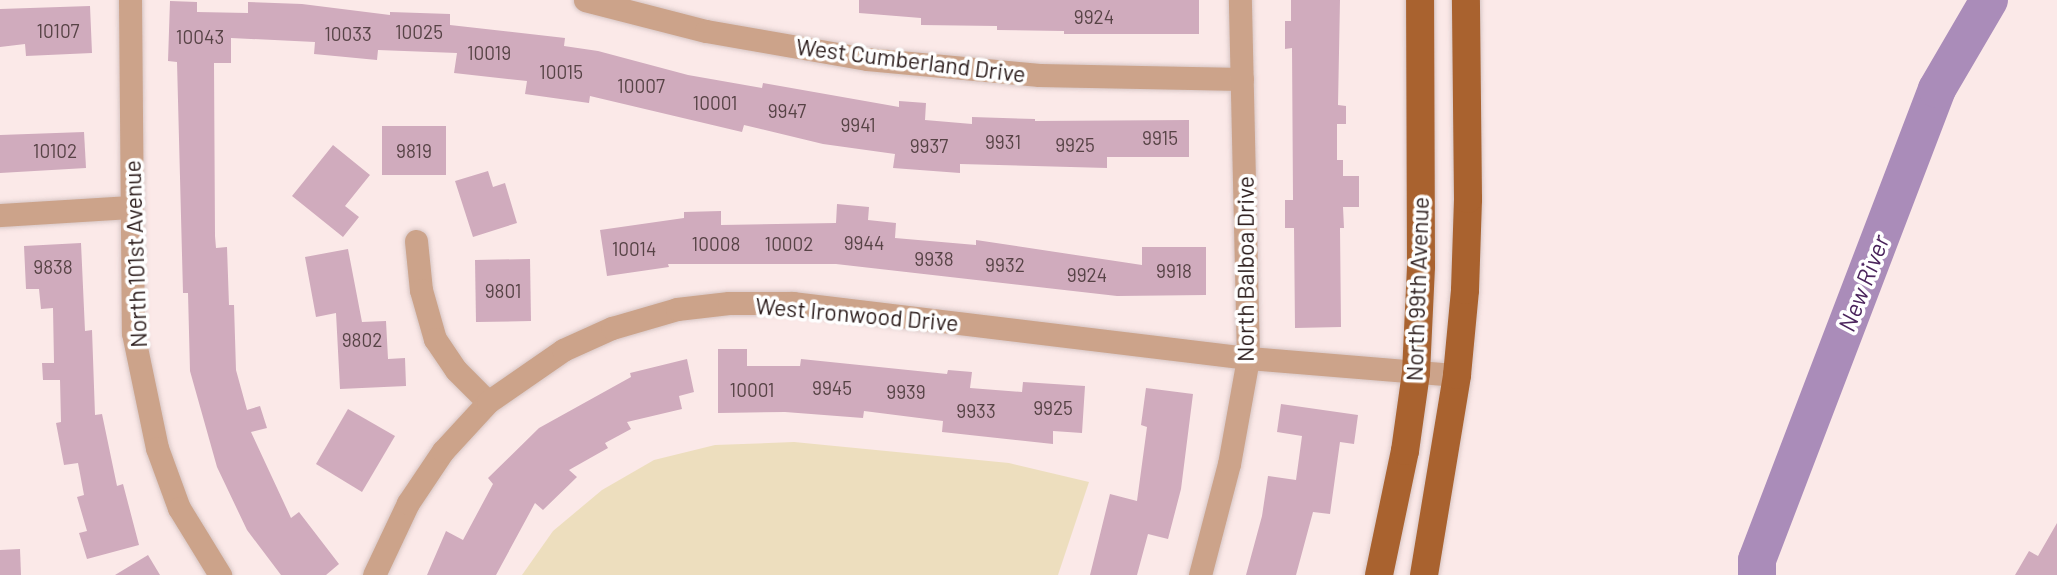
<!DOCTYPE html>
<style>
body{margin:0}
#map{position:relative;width:2057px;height:575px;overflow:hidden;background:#fbe9e8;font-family:Barlow,sans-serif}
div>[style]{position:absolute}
.green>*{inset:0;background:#eddebe}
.river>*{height:38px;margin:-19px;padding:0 19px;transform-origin:19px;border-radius:19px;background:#aa8cb9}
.building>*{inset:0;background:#d0abbd}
.roads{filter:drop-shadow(0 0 2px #d6c5c4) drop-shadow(0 0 2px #d6c5c4)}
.minor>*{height:23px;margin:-11.5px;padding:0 11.5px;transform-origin:11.5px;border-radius:11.5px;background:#cca38a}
.major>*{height:28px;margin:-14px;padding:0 14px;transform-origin:14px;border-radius:14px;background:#a9622f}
span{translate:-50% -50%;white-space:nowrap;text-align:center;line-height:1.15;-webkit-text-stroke:7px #fff;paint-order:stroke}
.number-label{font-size:19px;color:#574346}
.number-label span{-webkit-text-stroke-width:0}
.street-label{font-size:23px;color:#2f201f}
.water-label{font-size:24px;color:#4b245c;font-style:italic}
</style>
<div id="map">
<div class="green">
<i style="clip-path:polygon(794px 442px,1009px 463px,1089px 482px,1058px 575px,522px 575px,553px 531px,602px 490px,654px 460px,715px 445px)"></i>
</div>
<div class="river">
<i style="left:1757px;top:575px;width:15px;rotate:-90deg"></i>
<i style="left:1757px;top:560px;width:504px;rotate:-69.08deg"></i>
<i style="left:1937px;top:89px;width:103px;rotate:-59.7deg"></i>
</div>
<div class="building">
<i style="clip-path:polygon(859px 0,1199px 0,1199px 34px,1064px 34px,1064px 31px,997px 30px,997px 26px,921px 25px,921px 18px,859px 13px)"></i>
<i style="clip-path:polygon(1291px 0,1340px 0,1338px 105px,1346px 106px,1346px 124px,1337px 124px,1337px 160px,1343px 160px,1343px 176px,1359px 176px,1359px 207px,1343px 207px,1344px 228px,1340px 228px,1341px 327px,1295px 328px,1294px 228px,1285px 228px,1285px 200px,1293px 200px,1292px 48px,1285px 49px,1285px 21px,1291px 21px)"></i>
<i style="clip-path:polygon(170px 1px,197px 2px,197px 12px,248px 13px,248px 2px,302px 4px,390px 15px,390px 12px,450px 14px,450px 25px,565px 38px,564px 46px,598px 51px,688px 75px,762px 88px,763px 83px,899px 107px,899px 101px,926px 103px,925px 120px,972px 124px,972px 117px,1035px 119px,1035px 121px,1189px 120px,1189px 157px,1107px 157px,1107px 168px,960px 164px,960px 173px,893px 168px,895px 154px,823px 144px,744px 125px,742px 132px,590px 96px,589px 103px,525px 94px,527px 81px,454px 73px,457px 53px,378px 50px,377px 60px,314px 54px,315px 42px,231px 38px,231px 63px,214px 63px,215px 236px,216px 248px,227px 247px,229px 305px,234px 305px,236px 370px,247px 410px,260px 406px,267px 428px,251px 432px,291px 518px,299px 512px,339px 564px,326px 575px,281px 575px,247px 530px,217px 467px,190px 371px,188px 293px,183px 293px,177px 62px,168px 61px)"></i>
<i style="clip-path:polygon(90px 6px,92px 53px,26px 56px,25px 44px,0 47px,0 9px)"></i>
<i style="clip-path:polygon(382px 126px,446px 126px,446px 175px,382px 175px)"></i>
<i style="clip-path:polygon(84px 132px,86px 168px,0 173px,0 135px)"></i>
<i style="clip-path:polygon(333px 145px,370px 175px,345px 206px,359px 217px,343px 237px,292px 196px)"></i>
<i style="clip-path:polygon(488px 171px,493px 187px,505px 183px,517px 223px,473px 237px,455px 181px)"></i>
<i style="clip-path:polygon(837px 204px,869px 207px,868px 220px,896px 223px,895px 238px,976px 245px,976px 240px,1142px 265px,1142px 247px,1206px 247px,1206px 295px,1117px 296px,836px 264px,668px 264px,669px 267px,607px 276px,600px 230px,684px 218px,684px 212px,721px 211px,721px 225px,836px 223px)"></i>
<i style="clip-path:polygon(81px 243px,85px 331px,92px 330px,95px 415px,102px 414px,117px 486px,123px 484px,139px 545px,87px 559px,79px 533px,87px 531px,77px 497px,84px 495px,78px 463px,64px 465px,56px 423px,61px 422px,60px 380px,43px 380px,42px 363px,54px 363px,53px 308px,41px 309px,39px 289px,26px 289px,24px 246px)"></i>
<i style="clip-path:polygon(348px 249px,362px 322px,386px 321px,388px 359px,405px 358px,406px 386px,340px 389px,336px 313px,316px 317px,305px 257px)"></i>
<i style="clip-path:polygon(530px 259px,531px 321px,476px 322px,475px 260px)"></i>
<i style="clip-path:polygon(718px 349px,747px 349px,747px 366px,800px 366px,801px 359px,947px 374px,948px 370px,972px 372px,970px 388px,1022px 392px,1023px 382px,1085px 386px,1082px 433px,1053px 431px,1053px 444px,942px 432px,943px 421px,864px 411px,863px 418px,785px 412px,718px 413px)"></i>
<i style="clip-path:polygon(687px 359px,694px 392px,679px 396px,682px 409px,627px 422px,631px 429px,605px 443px,608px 448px,569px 470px,577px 477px,543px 510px,535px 503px,496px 575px,427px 575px,446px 531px,463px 540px,493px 484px,488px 478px,539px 428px,631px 377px,630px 373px)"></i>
<i style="clip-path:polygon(1146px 388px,1193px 394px,1181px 489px,1168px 539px,1148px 534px,1137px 575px,1090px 575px,1110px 494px,1137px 501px,1147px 427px,1141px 425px)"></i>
<i style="clip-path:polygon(1281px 404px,1358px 415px,1354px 444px,1340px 442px,1330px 514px,1313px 512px,1296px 575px,1246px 575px,1262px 516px,1268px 476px,1296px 480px,1302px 436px,1277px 432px)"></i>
<i style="clip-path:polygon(348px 409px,395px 436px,362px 492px,316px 464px)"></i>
<i style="clip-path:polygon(2057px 523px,2057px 575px,2015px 575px,2029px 551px,2038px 556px)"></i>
<i style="clip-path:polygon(20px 549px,21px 575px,0 575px,0 550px)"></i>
<i style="clip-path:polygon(148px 555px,160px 575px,115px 575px)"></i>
</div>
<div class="roads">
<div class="minor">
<i style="left:130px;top:0;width:333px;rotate:89.5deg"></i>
<i style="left:133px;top:333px;width:117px;rotate:78.2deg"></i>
<i style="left:157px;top:448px;width:64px;rotate:69.9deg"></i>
<i style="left:179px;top:508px;width:79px;rotate:58.5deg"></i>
<i style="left:585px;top:0;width:125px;rotate:14.4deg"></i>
<i style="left:706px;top:31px;width:163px;rotate:9.9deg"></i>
<i style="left:867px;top:59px;width:173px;rotate:5.3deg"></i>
<i style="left:1039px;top:75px;width:203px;rotate:1.1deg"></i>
<i style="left:0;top:215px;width:131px;rotate:-3.5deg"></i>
<i style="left:416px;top:241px;width:49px;rotate:84.2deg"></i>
<i style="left:421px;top:290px;width:51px;rotate:74.1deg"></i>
<i style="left:435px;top:339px;width:37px;rotate:56deg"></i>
<i style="left:456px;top:370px;width:45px;rotate:45deg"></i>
<i style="left:374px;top:575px;width:80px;rotate:-64.7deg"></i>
<i style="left:408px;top:503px;width:63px;rotate:-56.1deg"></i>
<i style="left:443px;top:451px;width:67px;rotate:-47.4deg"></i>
<i style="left:488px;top:402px;width:91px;rotate:-34.7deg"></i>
<i style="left:563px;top:350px;width:54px;rotate:-24.2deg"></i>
<i style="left:612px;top:328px;width:68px;rotate:-16.3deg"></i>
<i style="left:677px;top:309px;width:52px;rotate:-6.6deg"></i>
<i style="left:729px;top:303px;width:64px"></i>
<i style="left:793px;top:303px;width:458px;rotate:6.9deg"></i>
<i style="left:1248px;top:358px;width:210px;rotate:4.7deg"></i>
<i style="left:1200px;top:575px;width:115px;rotate:-75.4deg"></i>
<i style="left:1229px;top:464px;width:108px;rotate:-79.8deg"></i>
<i style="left:1248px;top:358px;width:358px;rotate:-91.3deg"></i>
</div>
<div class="major">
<i style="left:1379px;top:575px;width:127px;rotate:-78.2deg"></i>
<i style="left:1405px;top:451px;width:79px;rotate:-82deg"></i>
<i style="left:1416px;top:373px;width:107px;rotate:-87.3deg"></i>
<i style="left:1421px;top:266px;width:266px;rotate:-90.2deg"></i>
<i style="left:1424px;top:575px;width:203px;rotate:-80.6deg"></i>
<i style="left:1457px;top:375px;width:85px;rotate:-84.6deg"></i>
<i style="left:1465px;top:290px;width:91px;rotate:-88.1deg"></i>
<i style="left:1468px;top:199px;width:199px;rotate:-90.6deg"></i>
</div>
</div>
<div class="number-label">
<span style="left:1094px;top:17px">9924</span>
<span style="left:58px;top:31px">10107</span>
<span style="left:419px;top:32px">10025</span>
<span style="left:348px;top:34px">10033</span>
<span style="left:200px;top:37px">10043</span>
<span style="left:489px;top:53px">10019</span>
<span style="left:561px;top:72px">10015</span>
<span style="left:641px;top:86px">10007</span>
<span style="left:715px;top:103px">10001</span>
<span style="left:787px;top:111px">9947</span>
<span style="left:858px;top:125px">9941</span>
<span style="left:1160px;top:138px">9915</span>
<span style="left:1003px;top:142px">9931</span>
<span style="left:1075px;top:145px">9925</span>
<span style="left:929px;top:146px">9937</span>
<span style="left:55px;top:151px">10102</span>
<span style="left:414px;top:151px">9819</span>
<span style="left:864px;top:243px">9944</span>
<span style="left:716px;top:244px">10008</span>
<span style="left:789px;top:244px">10002</span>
<span style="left:634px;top:249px">10014</span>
<span style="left:934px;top:259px">9938</span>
<span style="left:1005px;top:265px">9932</span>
<span style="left:53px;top:267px">9838</span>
<span style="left:1174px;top:271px">9918</span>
<span style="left:1087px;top:275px">9924</span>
<span style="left:503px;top:291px">9801</span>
<span style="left:362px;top:340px">9802</span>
<span style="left:832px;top:388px">9945</span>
<span style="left:752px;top:390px">10001</span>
<span style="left:906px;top:392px">9939</span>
<span style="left:1053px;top:408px">9925</span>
<span style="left:976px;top:411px">9933</span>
</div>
<div class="street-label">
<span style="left:911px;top:60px;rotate:7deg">West Cumberland Drive</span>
<span style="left:135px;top:254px;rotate:-92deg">North 101st Avenue</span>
<span style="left:1245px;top:269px;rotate:-90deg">North Balboa Drive</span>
<span style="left:1417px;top:289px;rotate:-88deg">North 99th Avenue</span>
<span style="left:857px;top:314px;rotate:5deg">West Ironwood Drive</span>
</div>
<div class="water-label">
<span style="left:1863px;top:283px;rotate:-69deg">New River</span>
</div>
</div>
